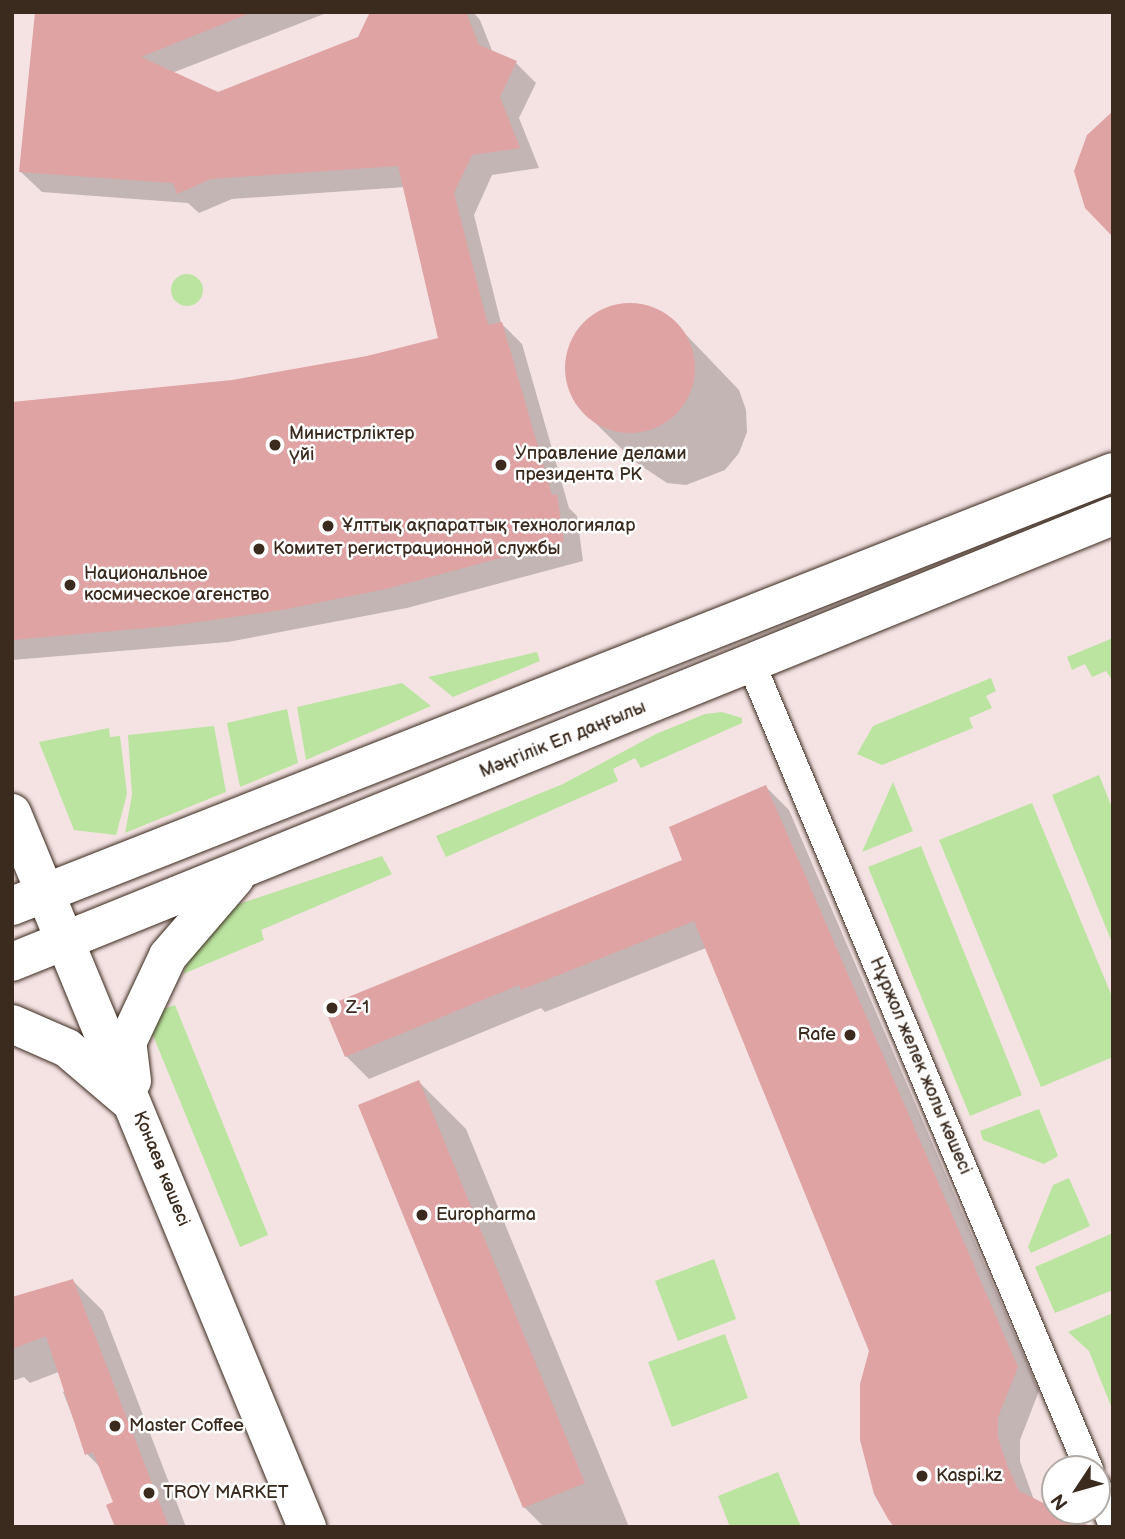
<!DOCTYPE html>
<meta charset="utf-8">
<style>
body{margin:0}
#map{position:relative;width:1125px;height:1539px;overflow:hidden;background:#f5e3e3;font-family:"Balsamiq Sans",sans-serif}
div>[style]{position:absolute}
.green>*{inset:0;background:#bae4a0}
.round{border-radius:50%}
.shadow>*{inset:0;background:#0003}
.building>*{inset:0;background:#dea3a2}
.roads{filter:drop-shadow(0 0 2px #3b2a1e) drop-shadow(0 0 2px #3b2a1e)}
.street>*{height:28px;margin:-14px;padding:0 14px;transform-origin:14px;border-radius:14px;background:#fff}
.secondary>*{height:38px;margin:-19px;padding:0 19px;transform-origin:19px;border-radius:19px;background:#fff}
.dots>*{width:19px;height:19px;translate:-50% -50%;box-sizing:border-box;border:4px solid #fff;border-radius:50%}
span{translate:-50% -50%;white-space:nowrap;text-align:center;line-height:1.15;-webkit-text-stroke:5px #fff;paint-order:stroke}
.poi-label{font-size:18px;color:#3b2a1e}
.left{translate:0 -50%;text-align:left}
.right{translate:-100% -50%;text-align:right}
.street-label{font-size:18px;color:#3b2a1e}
.frame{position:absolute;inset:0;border:14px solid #3b2a1e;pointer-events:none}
.north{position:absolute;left:1041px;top:1455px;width:70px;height:70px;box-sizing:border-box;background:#fff;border:2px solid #b1aaa5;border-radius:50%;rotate:234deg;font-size:19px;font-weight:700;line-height:28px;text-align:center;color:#3b2a1e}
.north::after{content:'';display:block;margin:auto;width:24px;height:32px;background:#3b2a1e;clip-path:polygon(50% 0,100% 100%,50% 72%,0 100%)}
</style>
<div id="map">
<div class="green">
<i class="round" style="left:171px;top:274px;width:32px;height:32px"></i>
<i style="clip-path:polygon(1113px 638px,1113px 681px,1106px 671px,1092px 677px,1085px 664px,1072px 670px,1067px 657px)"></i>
<i style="clip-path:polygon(537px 652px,540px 661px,453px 697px,428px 677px)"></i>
<i style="clip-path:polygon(991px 678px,996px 691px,986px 696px,992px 708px,969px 718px,973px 728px,882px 765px,857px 754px,873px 726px)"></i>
<i style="clip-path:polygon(402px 683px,431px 706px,306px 760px,297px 707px)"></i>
<i style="clip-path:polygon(287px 709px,298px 763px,240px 787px,227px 723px)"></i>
<i style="clip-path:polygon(722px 712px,742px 718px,742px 723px,641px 768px,635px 758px,613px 769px,618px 781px,446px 857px,436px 836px,563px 784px,656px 734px,705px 714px)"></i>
<i style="clip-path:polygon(214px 726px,226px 792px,125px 833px,132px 795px,128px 735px)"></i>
<i style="clip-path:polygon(109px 728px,110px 737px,120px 736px,127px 794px,116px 835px,74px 830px,39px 742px)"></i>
<i style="clip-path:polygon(1099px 775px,1113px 810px,1113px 945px,1052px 795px)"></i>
<i style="clip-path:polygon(893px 782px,913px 831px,862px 852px)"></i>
<i style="clip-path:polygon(1032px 803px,1113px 999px,1113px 1057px,1041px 1087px,939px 840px)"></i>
<i style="clip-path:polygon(921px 846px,1022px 1095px,970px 1116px,868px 867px)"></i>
<i style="clip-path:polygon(382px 856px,392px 874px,261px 930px,264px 940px,183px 974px,193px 947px,221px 910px)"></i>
<i style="clip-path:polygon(175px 1005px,268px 1235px,240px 1247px,145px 1016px)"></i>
<i style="clip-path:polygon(1039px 1109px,1058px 1156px,1044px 1164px,983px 1140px,980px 1131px)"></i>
<i style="clip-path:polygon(1069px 1178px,1090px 1226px,1031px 1253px,1028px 1247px,1053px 1185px)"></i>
<i style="clip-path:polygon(1113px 1233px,1113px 1290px,1055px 1313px,1035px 1267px)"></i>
<i style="clip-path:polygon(714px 1259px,736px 1319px,678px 1341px,655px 1281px)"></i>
<i style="clip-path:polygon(1113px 1313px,1113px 1411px,1089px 1351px,1068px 1332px)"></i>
<i style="clip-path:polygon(725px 1334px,748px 1398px,672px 1427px,648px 1362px)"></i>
<i style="clip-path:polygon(778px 1472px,801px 1527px,730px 1527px,718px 1496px)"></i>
</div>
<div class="shadow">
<i style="clip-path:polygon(37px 12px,329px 12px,172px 73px,218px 94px,424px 12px,473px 12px,480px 20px,493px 53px,516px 63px,536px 83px,519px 118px,539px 168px,492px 175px,474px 215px,501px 323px,522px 344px,569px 508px,577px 516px,583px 561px,407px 608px,228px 642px,12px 660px,12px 403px,233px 382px,367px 358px,440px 339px,405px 187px,232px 199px,199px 213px,188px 203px,42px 192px,21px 172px)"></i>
<i style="clip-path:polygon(630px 305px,651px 308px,671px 319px,739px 390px,746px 410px,747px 432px,739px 453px,725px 470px,686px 485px,667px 483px,634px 461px,580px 408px,567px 371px,577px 333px,608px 309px)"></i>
<i style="clip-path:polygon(766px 787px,789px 810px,1039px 1391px,1020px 1440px,1020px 1461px,1034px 1500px,899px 1527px,871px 1351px,706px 948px,545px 1012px,541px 1008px,369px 1079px,346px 1056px,684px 861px)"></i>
<i style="clip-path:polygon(419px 1082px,466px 1129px,629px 1527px,544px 1527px,524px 1507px)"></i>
<i style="clip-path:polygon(73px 1281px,103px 1311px,186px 1527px,116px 1527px,115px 1503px,101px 1468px,87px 1454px,63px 1392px,68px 1389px,61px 1371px,30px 1383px,24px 1377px,12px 1381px,12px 1301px)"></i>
</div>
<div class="building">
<i style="clip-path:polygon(35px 12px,253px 12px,141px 57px,218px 92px,358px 37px,370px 12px,466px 12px,479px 45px,517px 61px,500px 97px,520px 148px,472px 155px,454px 193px,488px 325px,502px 322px,552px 495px,557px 494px,564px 541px,386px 589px,282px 610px,170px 626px,12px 640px,12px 402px,232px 380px,367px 356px,438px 338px,398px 166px,211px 179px,177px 194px,173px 183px,19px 172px)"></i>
<i style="clip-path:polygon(1113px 111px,1113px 237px,1085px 208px,1074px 171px,1087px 135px)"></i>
<i class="round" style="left:565px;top:303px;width:130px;height:130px"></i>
<i style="clip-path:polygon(766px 785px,1018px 1367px,998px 1417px,998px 1437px,1007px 1465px,1019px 1491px,1092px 1527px,894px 1527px,888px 1519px,874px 1494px,860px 1440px,860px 1384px,869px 1351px,694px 921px,521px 990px,519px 985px,345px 1057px,324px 1007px,682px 860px,669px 827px)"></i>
<i style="clip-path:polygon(419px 1080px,585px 1483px,523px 1508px,358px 1105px)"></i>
<i style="clip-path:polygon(73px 1279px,169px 1527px,115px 1527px,106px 1505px,113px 1502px,93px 1452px,85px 1455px,46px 1336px,12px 1349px,12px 1297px)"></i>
</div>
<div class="roads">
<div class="street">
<i style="left:751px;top:663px;width:874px;rotate:67.25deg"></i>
<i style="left:1097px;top:1487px;width:41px;rotate:67.2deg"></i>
</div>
<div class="secondary">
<i style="left:12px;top:813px;width:773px;rotate:67.55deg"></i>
<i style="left:12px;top:906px;width:1183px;rotate:-21.51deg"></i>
<i style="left:12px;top:962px;width:1188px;rotate:-22.05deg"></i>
<i style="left:12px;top:1024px;width:60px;rotate:23.6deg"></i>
<i style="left:67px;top:1048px;width:79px;rotate:40.4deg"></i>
<i style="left:132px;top:1081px;width:38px;rotate:-97deg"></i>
<i style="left:127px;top:1043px;width:96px;rotate:-64.8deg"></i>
<i style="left:168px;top:956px;width:103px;rotate:-49.3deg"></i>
</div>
</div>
<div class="dots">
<i style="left:275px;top:445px;background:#3b2a1e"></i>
<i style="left:501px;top:465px;background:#3b2a1e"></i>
<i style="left:328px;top:526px;background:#3b2a1e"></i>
<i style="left:259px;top:549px;background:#3b2a1e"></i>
<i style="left:70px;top:585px;background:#3b2a1e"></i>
<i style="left:332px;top:1008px;background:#3b2a1e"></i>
<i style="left:850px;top:1035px;background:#3b2a1e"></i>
<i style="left:422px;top:1215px;background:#3b2a1e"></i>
<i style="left:115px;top:1426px;background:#3b2a1e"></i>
<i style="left:922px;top:1476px;background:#3b2a1e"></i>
<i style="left:149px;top:1493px;background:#3b2a1e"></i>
</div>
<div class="poi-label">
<span class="left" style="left:289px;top:445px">Министрліктер<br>үйі</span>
<span class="left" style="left:515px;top:465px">Управление делами<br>президента РК</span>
<span class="left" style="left:342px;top:526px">Ұлттық ақпараттық технологиялар</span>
<span class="left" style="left:273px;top:549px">Комитет регистрационной службы</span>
<span class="left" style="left:84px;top:585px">Национальное<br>космическое агенство</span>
<span class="left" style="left:346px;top:1008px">Z-1</span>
<span class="right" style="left:836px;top:1035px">Rafe</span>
<span class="left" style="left:436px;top:1215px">Europharma</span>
<span class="left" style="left:129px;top:1426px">Master Coffee</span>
<span class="left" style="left:936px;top:1476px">Kaspi.kz</span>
<span class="left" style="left:163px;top:1493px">TROY MARKET</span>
</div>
<div class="street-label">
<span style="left:563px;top:740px;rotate:-22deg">Мәңгілік Ел даңғылы</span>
<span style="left:920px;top:1066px;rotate:67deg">Нұржол желек жолы көшесі</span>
<span style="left:161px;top:1169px;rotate:68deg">Қонаев көшесі</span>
</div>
<div class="frame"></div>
<div class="north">N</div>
</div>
